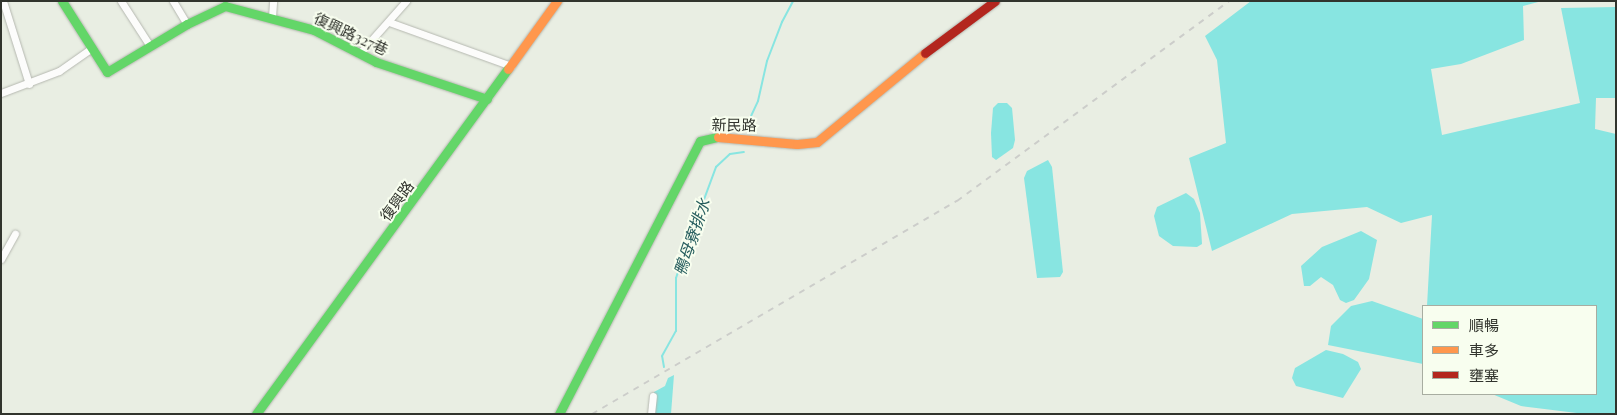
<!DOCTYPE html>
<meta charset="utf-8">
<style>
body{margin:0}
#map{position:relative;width:1617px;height:415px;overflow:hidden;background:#e9eee3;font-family:"Playfair Display","Noto Sans TC",serif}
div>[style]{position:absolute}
.water>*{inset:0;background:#88e5e1}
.stream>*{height:2px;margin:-1px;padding:0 1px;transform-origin:1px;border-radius:1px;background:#88e5e1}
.roads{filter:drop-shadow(0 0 1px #b5b8b0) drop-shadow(0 0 1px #b5b8b0)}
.street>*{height:7px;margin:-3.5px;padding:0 3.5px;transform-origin:3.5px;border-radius:3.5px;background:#fcfcfb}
.fast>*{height:9px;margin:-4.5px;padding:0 4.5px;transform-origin:4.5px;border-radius:4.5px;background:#63d668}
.slow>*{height:9px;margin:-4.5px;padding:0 4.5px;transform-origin:4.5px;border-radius:4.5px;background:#ff974d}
.jam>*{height:9px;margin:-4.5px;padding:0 4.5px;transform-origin:4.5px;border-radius:4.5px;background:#b3261e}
.rail>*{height:2px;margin-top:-1px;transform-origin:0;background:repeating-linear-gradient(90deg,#cccdca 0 6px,transparent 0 12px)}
span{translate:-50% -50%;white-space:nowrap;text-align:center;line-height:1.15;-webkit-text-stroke:4px #f8feef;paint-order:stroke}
.street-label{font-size:15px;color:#31342d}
.water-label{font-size:16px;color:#275e5e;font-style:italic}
.frame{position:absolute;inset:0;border:2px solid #31342d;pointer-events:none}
.legend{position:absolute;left:1422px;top:305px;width:175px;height:90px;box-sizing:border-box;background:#f8feef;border:1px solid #a8ada1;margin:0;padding:6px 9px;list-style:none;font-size:15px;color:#31342d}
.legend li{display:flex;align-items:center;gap:10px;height:25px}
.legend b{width:25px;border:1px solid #a8ada1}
</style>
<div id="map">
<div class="water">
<i style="clip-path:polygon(1251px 1px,1542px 1px,1523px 6px,1524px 40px,1461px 64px,1431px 69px,1442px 135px,1580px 103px,1561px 8px,1616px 7px,1616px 98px,1596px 98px,1595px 129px,1616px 134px,1616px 414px,1585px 414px,1521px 406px,1492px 394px,1596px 394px,1596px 306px,1427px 306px,1432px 215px,1401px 223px,1367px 207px,1292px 214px,1212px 251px,1189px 158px,1226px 143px,1217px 60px,1205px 36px)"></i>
<i style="clip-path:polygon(998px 103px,1007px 103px,1012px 108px,1015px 140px,1013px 148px,996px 160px,992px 157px,991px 133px,993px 108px)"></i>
<i style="clip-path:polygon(1048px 160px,1052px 167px,1063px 272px,1060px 277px,1037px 278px,1024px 178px,1027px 171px)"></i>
<i style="clip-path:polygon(1186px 193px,1194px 199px,1200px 213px,1202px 244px,1197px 247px,1173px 246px,1159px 236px,1154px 216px,1157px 207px)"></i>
<i style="clip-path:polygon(1361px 231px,1377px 240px,1369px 279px,1354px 300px,1346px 303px,1340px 300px,1333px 285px,1321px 277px,1310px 286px,1304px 286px,1301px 266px,1322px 247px)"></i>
<i style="clip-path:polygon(1372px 301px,1423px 319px,1423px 364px,1328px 345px,1331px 326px,1351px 306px)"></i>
<i style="clip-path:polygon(1326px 350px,1343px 354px,1358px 362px,1361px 369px,1343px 398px,1296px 386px,1292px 378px,1295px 368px)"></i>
<i style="clip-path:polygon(674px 375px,671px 414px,651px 414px,654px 392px,665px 386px,668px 378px)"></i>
</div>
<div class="stream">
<i style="left:745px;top:129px;width:31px;rotate:-65deg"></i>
<i style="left:758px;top:101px;width:41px;rotate:-77.3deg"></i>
<i style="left:767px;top:61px;width:42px;rotate:-69deg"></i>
<i style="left:782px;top:22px;width:24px;rotate:-62deg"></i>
<i style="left:664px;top:367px;width:11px;rotate:-100deg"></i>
<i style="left:662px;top:356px;width:29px;rotate:-61deg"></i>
<i style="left:676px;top:331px;width:53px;rotate:-90deg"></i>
<i style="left:676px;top:278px;width:40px;rotate:-71.1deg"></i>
<i style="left:689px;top:240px;width:78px;rotate:-69.7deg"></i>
<i style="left:716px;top:167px;width:19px;rotate:-43deg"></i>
<i style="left:730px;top:154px;width:14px;rotate:-8deg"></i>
</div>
<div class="roads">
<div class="street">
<i style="left:3px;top:1px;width:87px;rotate:72.6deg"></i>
<i style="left:121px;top:1px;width:54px;rotate:57.2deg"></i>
<i style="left:173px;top:1px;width:27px;rotate:59deg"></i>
<i style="left:272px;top:17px;width:16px;rotate:-86deg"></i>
<i style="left:389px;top:22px;width:130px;rotate:19.8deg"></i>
<i style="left:359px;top:54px;width:71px;rotate:-48.4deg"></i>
<i style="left:1px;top:93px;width:62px;rotate:-20.8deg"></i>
<i style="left:59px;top:71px;width:39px;rotate:-35deg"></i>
<i style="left:1px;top:259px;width:29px;rotate:-61deg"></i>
<i style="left:651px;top:414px;width:18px;rotate:-84deg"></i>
</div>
<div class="fast">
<i style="left:62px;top:1px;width:84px;rotate:57.6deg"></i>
<i style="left:107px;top:72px;width:93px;rotate:-31deg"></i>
<i style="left:187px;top:24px;width:42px;rotate:-25.3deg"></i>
<i style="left:225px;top:6px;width:92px;rotate:15.1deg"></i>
<i style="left:314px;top:30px;width:70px;rotate:27.3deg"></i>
<i style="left:376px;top:62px;width:117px;rotate:18.4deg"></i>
<i style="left:256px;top:414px;width:427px;rotate:-53.9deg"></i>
<i style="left:559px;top:414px;width:307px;rotate:-62.7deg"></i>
<i style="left:700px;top:141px;width:18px;rotate:-13deg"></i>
</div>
<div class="slow">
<i style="left:508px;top:69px;width:84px;rotate:-54.2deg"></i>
<i style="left:718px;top:137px;width:79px;rotate:5.1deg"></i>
<i style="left:797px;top:144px;width:20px;rotate:-6deg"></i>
<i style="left:817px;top:142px;width:140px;rotate:-39.5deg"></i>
</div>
<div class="jam">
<i style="left:925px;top:53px;width:87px;rotate:-36.6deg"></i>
</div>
</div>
<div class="rail">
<i style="left:592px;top:414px;width:423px;rotate:-30.3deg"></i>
<i style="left:957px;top:201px;width:338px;rotate:-36.3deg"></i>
</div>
<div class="street-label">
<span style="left:351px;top:34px;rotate:25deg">復興路327巷</span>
<span style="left:734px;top:125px;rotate:1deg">新民路</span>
<span style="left:397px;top:201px;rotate:-54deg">復興路</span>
</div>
<div class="water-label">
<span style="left:692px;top:237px;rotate:-71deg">鴨母寮排水</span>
</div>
<div class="frame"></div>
<ul class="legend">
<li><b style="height:6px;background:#63d668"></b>順暢</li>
<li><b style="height:6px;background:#ff974d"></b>車多</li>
<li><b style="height:6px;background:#b3261e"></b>壅塞</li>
</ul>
</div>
